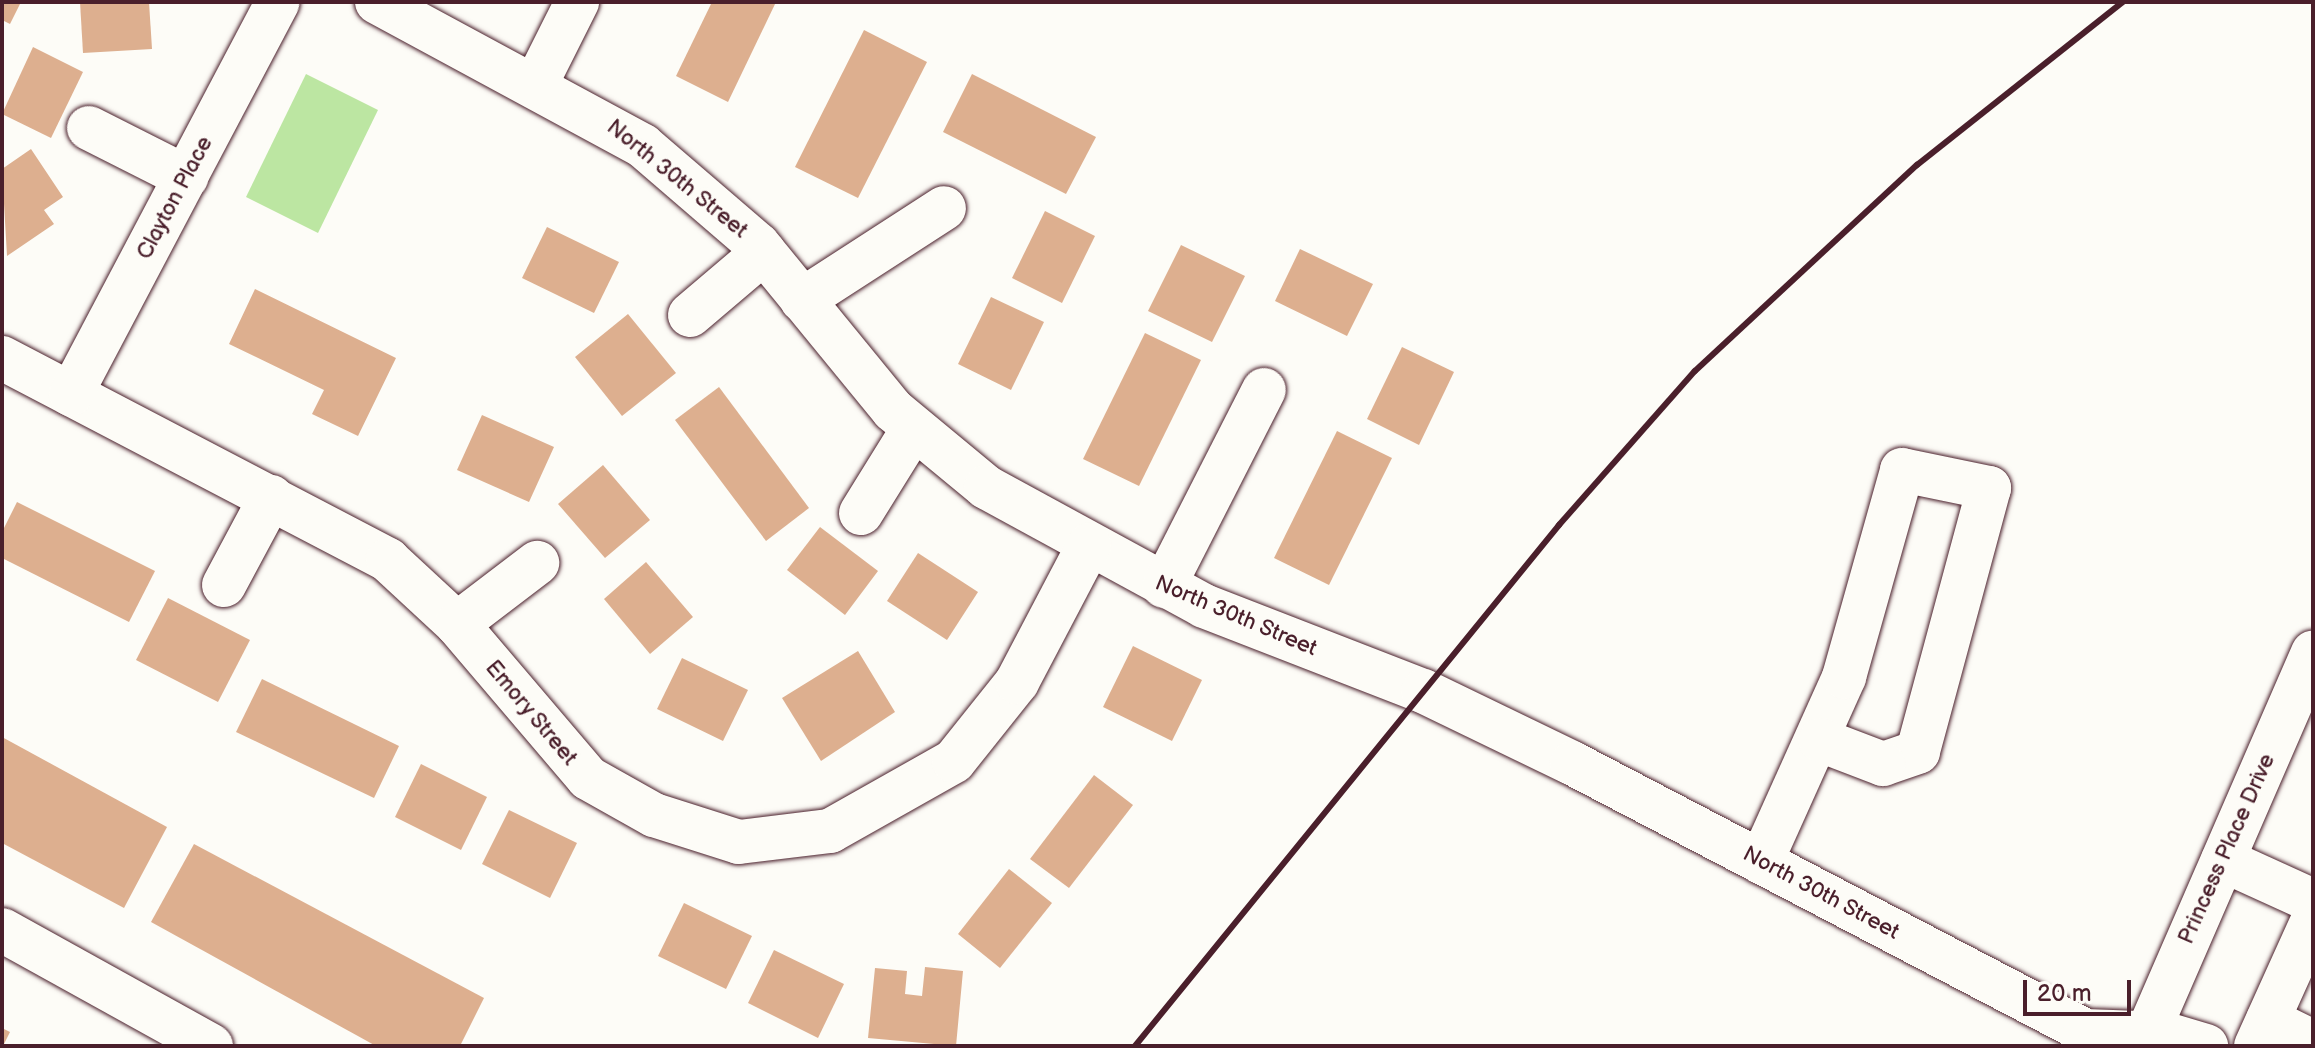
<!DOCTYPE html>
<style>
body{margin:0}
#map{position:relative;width:2315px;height:1048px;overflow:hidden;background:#fdfcf7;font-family:"Balsamiq Sans",sans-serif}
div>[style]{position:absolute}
.green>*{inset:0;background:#bce6a2}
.building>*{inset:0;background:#ddaf8f}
.roads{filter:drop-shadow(0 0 2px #4a1f2b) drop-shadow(0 0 2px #4a1f2b)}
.minor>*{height:44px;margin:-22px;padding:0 22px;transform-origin:22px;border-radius:22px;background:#fdfcf7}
.rail>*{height:6px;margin:-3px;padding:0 3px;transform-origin:3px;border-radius:3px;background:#4a1f2b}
span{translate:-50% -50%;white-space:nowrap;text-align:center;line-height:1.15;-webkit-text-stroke:6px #fdfcf7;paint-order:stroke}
.street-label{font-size:22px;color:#4a1f2b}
.frame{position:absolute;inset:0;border:4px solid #4a1f2b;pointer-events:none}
.scale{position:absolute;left:2023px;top:980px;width:108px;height:36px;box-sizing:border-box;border:4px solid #4a1f2b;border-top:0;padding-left:10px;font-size:24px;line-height:28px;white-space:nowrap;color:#4a1f2b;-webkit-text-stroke:6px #fdfcf7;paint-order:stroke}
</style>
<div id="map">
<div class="green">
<i style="clip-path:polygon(306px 74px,378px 110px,318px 233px,246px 197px)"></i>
</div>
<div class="building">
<i style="clip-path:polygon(2px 2px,21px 2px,10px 24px,2px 20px)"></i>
<i style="clip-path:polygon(80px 2px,149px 2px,152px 49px,83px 53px)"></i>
<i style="clip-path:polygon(712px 2px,776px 2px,728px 102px,676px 76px)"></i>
<i style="clip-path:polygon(864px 30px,927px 62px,858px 198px,795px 167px)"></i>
<i style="clip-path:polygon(33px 47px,83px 72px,51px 138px,2px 114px)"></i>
<i style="clip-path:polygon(972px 74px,1096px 137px,1066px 194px,943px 132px)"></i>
<i style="clip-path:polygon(31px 149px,63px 197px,44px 210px,54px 224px,7px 256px,2px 169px)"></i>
<i style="clip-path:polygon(1045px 211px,1095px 236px,1062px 303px,1012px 278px)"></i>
<i style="clip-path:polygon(547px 227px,619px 262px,594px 313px,522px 278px)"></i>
<i style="clip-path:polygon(1181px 245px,1245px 276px,1212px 342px,1148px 311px)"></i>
<i style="clip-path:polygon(1300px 249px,1373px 284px,1347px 336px,1275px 301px)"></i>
<i style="clip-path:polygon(255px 289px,396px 358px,358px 436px,312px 414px,324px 390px,229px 344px)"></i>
<i style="clip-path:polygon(991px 297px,1044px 322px,1011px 390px,958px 364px)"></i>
<i style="clip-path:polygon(628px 314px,676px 373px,622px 416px,575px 357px)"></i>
<i style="clip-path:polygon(1145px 333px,1201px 360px,1139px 486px,1083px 459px)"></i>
<i style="clip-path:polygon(1402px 347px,1454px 372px,1419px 445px,1367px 419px)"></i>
<i style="clip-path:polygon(719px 387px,809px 508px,766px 541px,675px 420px)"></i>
<i style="clip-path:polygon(482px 415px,554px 447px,529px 502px,457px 470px)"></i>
<i style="clip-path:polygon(1337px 431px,1392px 458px,1329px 585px,1274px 558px)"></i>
<i style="clip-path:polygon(603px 465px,650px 520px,605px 558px,558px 504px)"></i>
<i style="clip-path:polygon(17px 502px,155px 571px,129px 622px,2px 558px,2px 532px)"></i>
<i style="clip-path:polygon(820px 527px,878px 571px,845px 615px,787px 570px)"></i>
<i style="clip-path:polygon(918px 553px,978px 592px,947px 640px,887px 601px)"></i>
<i style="clip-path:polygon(646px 562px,693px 617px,650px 654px,604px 599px)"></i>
<i style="clip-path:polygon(168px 598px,250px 640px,218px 702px,136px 660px)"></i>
<i style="clip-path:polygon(1133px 646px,1202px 680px,1172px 741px,1103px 707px)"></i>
<i style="clip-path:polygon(858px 651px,895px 712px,821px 761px,782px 698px)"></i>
<i style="clip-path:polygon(682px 658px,748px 690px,723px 741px,657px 709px)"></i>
<i style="clip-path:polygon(262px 679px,399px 746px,374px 798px,236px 732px)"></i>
<i style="clip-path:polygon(2px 737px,167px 827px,124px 908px,2px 843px)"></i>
<i style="clip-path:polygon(421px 764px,487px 797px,461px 850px,395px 817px)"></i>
<i style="clip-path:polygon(1094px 775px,1133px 805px,1069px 888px,1030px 859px)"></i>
<i style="clip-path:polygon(509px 810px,577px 843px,550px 898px,482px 864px)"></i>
<i style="clip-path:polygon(194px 844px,484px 998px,460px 1046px,376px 1046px,151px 922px)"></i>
<i style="clip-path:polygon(1009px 869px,1052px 903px,1000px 968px,958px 934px)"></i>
<i style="clip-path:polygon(684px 903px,752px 936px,726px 989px,658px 956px)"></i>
<i style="clip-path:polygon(774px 950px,844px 984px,818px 1038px,748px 1003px)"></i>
<i style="clip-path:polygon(925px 967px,963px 971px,956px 1046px,868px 1038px,875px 968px,907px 971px,905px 994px,922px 996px)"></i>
<i style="clip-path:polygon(2px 1028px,10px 1032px,3px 1046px,2px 1046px)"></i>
</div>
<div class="roads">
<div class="minor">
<i style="left:377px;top:2px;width:302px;rotate:28.4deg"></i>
<i style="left:643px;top:146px;width:152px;rotate:40.7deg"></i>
<i style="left:758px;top:245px;width:213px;rotate:50.7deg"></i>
<i style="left:893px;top:410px;width:121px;rotate:39.6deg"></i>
<i style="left:986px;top:487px;width:248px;rotate:28.6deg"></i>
<i style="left:1204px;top:606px;width:235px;rotate:21.2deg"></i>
<i style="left:1423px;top:691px;width:165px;rotate:25.8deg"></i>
<i style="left:1572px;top:763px;width:579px;rotate:27.58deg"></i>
<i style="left:2085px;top:1031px;width:81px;rotate:2.1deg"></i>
<i style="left:2166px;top:1034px;width:42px;rotate:16.7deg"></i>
<i style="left:536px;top:84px;width:92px;rotate:-63.4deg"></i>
<i style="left:89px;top:128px;width:109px;rotate:26.8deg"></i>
<i style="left:802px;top:300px;width:169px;rotate:-32.9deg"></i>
<i style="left:690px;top:315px;width:97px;rotate:-40.4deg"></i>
<i style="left:2px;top:358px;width:436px;rotate:27.6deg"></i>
<i style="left:388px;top:560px;width:94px;rotate:42.8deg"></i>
<i style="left:457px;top:624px;width:202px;rotate:49.6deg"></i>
<i style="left:588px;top:778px;width:76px;rotate:29.3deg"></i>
<i style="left:654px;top:815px;width:89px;rotate:17.6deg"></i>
<i style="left:739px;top:842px;width:92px;rotate:-6.9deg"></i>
<i style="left:830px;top:831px;width:142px;rotate:-29.4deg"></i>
<i style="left:954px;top:761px;width:101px;rotate:-51.4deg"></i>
<i style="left:1017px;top:682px;width:155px;rotate:-62.3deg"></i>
<i style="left:71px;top:394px;width:443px;rotate:-62.2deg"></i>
<i style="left:861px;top:513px;width:99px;rotate:-58.2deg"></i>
<i style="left:224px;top:585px;width:100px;rotate:-61.9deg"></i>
<i style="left:1164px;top:586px;width:220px;rotate:-63deg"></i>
<i style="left:457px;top:624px;width:101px;rotate:-37.3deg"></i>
<i style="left:2223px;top:860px;width:99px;rotate:24.5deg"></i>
<i style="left:1761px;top:862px;width:203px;rotate:-65.8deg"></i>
<i style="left:1844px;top:677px;width:215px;rotate:-74.3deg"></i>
<i style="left:1902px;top:470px;width:89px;rotate:11.7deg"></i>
<i style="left:1989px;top:488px;width:273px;rotate:105.1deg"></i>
<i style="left:1918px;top:752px;width:37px;rotate:161deg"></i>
<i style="left:1883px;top:764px;width:67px;rotate:-159.1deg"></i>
<i style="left:2px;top:930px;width:239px;rotate:29deg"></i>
<i style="left:2268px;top:1020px;width:50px;rotate:26.1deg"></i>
<i style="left:2142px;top:1046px;width:429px;rotate:-66.5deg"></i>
<i style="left:2256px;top:1046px;width:138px;rotate:-65.7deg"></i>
</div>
</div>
<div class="rail">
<i style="left:1135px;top:1046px;width:672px;rotate:-50.86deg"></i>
<i style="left:1559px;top:525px;width:205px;rotate:-48.6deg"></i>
<i style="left:1695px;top:371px;width:303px;rotate:-42.9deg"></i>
<i style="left:1917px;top:165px;width:263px;rotate:-38.4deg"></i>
</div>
<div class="street-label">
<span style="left:677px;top:179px;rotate:39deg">North 30th Street</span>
<span style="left:175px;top:198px;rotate:-62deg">Clayton Place</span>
<span style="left:1236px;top:616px;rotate:23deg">North 30th Street</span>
<span style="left:531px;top:713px;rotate:50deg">Emory Street</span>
<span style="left:2227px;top:849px;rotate:-66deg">Princess Place Drive</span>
<span style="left:1821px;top:893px;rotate:28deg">North 30th Street</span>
</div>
<div class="frame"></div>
<div class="scale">20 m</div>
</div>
